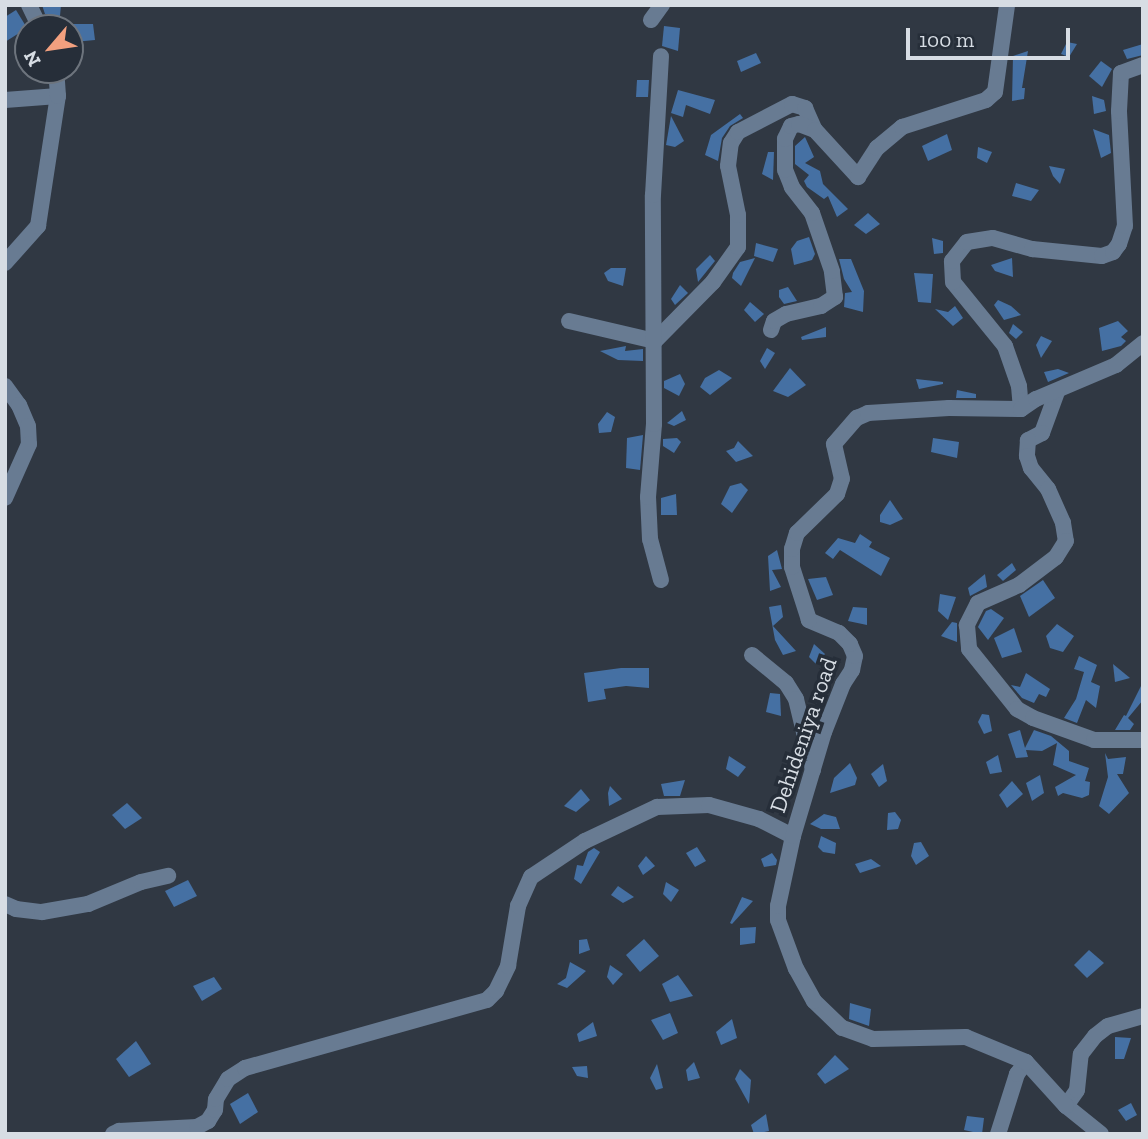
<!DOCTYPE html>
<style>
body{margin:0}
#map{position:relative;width:1148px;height:1139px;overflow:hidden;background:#303843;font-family:"Zilla Slab",serif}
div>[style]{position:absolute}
.building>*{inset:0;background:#4570a3}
.minor>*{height:16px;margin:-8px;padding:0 8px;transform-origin:8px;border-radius:8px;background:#687b92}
span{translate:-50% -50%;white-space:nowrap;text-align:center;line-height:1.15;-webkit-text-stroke:7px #262e39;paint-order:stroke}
.street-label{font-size:23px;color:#d7dde4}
.frame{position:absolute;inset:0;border:7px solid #d7dde4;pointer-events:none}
.north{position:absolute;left:14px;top:14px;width:70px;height:70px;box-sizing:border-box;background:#262e39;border:2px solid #6d747d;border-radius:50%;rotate:241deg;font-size:19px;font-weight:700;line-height:28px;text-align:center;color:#d7dde4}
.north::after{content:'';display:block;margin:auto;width:24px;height:32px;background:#f2a07f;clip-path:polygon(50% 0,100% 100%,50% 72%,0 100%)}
.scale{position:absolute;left:906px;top:28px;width:164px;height:32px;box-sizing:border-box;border:4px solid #d7dde4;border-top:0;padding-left:9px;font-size:21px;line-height:24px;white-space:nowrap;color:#d7dde4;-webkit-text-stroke:5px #262e39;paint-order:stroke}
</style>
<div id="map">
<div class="building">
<i style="clip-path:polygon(42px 5px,61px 5px,60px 16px,45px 14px)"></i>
<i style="clip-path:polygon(16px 10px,27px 28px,5px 42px,5px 17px)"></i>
<i style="clip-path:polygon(68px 24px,93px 24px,95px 40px,74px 42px)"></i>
<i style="clip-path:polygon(664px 26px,680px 28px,678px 51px,662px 46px)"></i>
<i style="clip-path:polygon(1067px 42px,1077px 44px,1069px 57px,1061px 54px)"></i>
<i style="clip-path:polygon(1143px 44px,1143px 55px,1127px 59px,1123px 50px)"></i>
<i style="clip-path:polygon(1028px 51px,1022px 88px,1025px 88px,1024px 99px,1012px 101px,1013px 56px)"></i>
<i style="clip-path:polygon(756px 53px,761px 63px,741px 72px,737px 61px)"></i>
<i style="clip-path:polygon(1101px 61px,1112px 69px,1102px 87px,1089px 76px)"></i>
<i style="clip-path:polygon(637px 80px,649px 80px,648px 97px,636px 97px)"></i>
<i style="clip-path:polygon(678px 90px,715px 100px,710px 114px,686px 105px,683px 117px,671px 113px)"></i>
<i style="clip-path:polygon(1092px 96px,1104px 100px,1106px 111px,1094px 114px)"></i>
<i style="clip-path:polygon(740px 114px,743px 118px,730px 126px,722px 138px,718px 161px,705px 155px,711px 135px)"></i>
<i style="clip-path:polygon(671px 116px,684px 141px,675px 147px,666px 145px)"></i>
<i style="clip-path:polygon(1093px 129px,1109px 135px,1111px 153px,1101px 158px)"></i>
<i style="clip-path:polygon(947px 134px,952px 150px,928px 161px,922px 146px)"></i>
<i style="clip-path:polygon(805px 137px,814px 157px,805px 163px,820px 171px,823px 184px,848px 209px,837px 217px,828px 196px,824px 199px,807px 187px,804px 181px,809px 175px,795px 164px,795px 146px)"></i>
<i style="clip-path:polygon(978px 147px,992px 152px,987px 163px,977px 158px)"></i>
<i style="clip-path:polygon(768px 152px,774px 152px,773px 180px,762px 174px)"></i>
<i style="clip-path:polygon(1049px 166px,1065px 169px,1060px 184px,1053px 176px)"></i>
<i style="clip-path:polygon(1016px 183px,1039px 190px,1031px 201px,1012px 196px)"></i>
<i style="clip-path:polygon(868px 213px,880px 224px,866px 234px,854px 225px)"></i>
<i style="clip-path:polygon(809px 237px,815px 254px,812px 260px,794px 265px,791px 249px,797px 241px)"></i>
<i style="clip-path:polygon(932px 238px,943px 241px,943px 253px,934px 254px)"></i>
<i style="clip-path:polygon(756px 243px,778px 249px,773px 262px,754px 256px)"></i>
<i style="clip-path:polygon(710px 255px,715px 261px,698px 282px,696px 269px)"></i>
<i style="clip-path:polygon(755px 258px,741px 286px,732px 278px,733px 273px,740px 262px)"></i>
<i style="clip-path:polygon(1012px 258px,1013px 277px,995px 271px,991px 265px)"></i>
<i style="clip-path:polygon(839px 259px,851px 259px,864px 291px,863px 312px,844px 307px,845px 293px,852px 292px,844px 279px)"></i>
<i style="clip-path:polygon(611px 268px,626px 268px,623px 286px,608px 281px,604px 273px)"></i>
<i style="clip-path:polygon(914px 273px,933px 274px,931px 303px,918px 302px)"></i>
<i style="clip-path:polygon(680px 285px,688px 293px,675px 305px,671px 299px)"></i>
<i style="clip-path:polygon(788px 287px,797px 301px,784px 304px,779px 297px,779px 290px)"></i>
<i style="clip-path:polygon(998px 300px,1011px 306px,1021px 315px,1004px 320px,994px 305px)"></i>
<i style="clip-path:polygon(750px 302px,764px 314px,755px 322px,744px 310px)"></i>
<i style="clip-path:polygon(955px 306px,963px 318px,953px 326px,935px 309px,948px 312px)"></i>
<i style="clip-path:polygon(1118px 321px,1128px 331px,1121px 337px,1126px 341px,1121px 346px,1102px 351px,1099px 328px)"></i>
<i style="clip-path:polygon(1013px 324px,1023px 332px,1016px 339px,1009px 333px)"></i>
<i style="clip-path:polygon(826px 327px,826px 337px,802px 340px,801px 337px)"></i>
<i style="clip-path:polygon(1041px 336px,1052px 341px,1041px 358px,1036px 345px)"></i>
<i style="clip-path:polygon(626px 346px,625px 351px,643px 349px,643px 361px,618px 360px,600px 351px)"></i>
<i style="clip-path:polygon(767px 348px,775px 353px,765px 369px,760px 361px)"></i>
<i style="clip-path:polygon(790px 368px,806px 385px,788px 397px,773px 391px)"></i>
<i style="clip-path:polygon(1058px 369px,1069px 373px,1048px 382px,1044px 372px)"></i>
<i style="clip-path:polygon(719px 370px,732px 378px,710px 395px,700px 387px,705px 378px)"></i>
<i style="clip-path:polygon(680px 374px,685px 384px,679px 396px,664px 388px,664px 381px)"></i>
<i style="clip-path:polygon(916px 379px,943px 382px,943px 384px,919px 389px)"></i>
<i style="clip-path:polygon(957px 390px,976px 394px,976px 398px,956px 398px)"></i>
<i style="clip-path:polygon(682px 411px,686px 420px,674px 426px,667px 423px)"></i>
<i style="clip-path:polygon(607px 412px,615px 417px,611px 432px,599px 433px,598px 424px)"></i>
<i style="clip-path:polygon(643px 435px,640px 470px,626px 468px,627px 438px)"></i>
<i style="clip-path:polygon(677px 438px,681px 442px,674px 453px,663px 446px,663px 439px)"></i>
<i style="clip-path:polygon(933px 438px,959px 442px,957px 458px,931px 452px)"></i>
<i style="clip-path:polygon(738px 441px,753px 456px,736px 462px,726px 451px,734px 448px)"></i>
<i style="clip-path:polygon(741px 483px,748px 490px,732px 513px,721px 504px,730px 486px)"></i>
<i style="clip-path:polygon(676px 494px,677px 515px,661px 515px,661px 498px)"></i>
<i style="clip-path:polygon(890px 500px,903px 519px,890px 525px,880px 522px,880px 515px)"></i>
<i style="clip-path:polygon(860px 534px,872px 542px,869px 547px,890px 558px,881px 576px,840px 550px,833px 559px,825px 553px,838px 538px,855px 543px)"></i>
<i style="clip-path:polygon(777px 550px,782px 569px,772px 570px,781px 587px,770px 591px,768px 556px)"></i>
<i style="clip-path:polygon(1012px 563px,1016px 570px,1003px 581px,997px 575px)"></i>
<i style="clip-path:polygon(985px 574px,987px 587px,970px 596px,968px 588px)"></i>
<i style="clip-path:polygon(826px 577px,833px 595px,817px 600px,808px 579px)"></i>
<i style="clip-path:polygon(1043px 580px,1055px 598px,1029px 617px,1020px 596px)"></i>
<i style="clip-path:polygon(940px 594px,956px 597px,948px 620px,938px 611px)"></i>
<i style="clip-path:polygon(781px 605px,783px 617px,773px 626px,796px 651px,783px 655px,775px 640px,769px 607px)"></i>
<i style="clip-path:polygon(853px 607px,867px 608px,867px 625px,848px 621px)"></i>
<i style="clip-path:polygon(991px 609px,1004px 618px,988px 640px,978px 627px,986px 611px)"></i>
<i style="clip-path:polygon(952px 622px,957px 623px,957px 642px,941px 636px)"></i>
<i style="clip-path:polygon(1057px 624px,1074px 636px,1063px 652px,1050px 648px,1046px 636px)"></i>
<i style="clip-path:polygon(1014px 628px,1022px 652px,1002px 658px,994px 638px)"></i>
<i style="clip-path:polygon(814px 644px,825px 654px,816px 664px,809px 657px)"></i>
<i style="clip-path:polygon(1079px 656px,1097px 665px,1091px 682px,1100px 686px,1096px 708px,1086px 700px,1077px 723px,1064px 718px,1076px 699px,1084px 672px,1074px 669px)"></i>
<i style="clip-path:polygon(1113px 664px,1130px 678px,1115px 682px)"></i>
<i style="clip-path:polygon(621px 668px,649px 668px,649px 688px,626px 686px,604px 689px,606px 699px,588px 702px,584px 673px)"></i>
<i style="clip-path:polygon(1026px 673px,1050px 689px,1046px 697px,1039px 694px,1034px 703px,1022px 698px,1011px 685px,1020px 687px)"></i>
<i style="clip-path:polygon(1143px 682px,1143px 700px,1128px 718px,1134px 724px,1130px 730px,1115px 730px,1124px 715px,1126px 716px)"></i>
<i style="clip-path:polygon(770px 693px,780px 694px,781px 716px,766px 712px)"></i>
<i style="clip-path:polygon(982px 714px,989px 715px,992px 731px,984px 734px,978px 722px)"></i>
<i style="clip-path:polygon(1020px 730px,1025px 748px,1034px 730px,1051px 736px,1069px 751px,1069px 761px,1089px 768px,1085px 781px,1090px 782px,1089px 795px,1082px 798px,1063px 793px,1058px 796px,1055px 787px,1076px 775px,1053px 765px,1057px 743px,1042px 751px,1026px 750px,1028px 757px,1016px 758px,1008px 734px)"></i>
<i style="clip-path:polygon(1105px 753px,1108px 759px,1126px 757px,1123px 774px,1117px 774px,1129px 793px,1109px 814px,1099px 806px,1108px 777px)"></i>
<i style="clip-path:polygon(998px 755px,1002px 772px,990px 774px,986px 762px)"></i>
<i style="clip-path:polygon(729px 756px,746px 767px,738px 777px,726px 769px)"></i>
<i style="clip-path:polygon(850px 763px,857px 778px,855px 785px,830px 793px,834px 778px)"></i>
<i style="clip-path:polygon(883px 764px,887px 781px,879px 787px,871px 774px)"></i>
<i style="clip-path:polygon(1040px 775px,1044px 793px,1032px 801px,1026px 783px)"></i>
<i style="clip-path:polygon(685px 780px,680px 796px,664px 796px,661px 784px)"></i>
<i style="clip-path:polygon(1012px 781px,1023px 794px,1007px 808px,999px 795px)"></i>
<i style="clip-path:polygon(610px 786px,622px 799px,609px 806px,608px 793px)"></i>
<i style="clip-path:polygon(581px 789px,590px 800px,576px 812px,564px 806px)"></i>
<i style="clip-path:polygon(127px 803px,142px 818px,125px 829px,112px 815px)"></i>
<i style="clip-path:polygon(895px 812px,901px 820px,898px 829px,887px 830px,888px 813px)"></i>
<i style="clip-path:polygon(824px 814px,836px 817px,840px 829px,821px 829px,810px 824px)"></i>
<i style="clip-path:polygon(821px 836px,836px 843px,835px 854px,823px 852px,818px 847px)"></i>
<i style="clip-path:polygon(921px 842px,929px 856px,916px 865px,911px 856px,914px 843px)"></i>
<i style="clip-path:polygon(697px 847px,706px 861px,695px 867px,686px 853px)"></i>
<i style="clip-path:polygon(594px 848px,600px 852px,581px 884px,574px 879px,577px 865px,583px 866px,588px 852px)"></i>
<i style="clip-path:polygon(772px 853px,777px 860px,776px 865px,764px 867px,761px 859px)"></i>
<i style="clip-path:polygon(646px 856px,655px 866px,643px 875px,638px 866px)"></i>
<i style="clip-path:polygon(871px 859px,881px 866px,860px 873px,855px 864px)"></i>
<i style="clip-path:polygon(188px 880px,197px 896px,174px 907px,165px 891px)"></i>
<i style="clip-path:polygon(666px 882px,679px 890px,671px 902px,663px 894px)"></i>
<i style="clip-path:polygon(618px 886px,634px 897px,623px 903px,611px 895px)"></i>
<i style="clip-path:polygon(742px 897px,753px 901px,732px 924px,730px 923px)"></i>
<i style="clip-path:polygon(756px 927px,755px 943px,740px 945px,740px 928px)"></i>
<i style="clip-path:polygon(587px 939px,590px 950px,579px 954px,579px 940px)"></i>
<i style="clip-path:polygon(644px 939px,659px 956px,640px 972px,626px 955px)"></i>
<i style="clip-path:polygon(1089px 950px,1104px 963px,1087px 978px,1074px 965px)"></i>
<i style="clip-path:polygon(570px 962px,586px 971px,567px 988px,557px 984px,566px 978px)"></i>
<i style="clip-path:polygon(610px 965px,623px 974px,613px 985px,607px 977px)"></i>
<i style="clip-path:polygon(678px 975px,693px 996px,670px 1002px,662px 984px)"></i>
<i style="clip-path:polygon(214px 977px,222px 989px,202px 1001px,193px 986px)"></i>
<i style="clip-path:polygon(850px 1003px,871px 1009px,869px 1026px,849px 1019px)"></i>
<i style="clip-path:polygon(670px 1013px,678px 1033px,663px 1040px,651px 1020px)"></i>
<i style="clip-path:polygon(732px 1019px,737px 1038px,721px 1045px,716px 1032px)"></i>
<i style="clip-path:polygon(593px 1022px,597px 1036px,579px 1042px,577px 1034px)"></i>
<i style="clip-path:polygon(1115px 1037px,1131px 1038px,1124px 1059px,1115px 1059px)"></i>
<i style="clip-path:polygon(136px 1041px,151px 1064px,129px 1077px,116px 1059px)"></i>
<i style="clip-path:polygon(835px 1055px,849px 1069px,825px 1084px,817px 1074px)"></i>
<i style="clip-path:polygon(694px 1062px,700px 1078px,688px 1081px,686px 1070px)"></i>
<i style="clip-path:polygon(657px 1064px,663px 1088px,656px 1090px,650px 1078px)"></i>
<i style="clip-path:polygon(587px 1066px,588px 1078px,577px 1076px,572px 1067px)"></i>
<i style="clip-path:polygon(740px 1069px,751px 1080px,749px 1104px,735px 1079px)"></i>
<i style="clip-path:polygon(248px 1093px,258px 1112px,240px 1124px,230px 1104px)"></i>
<i style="clip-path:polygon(1131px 1103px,1137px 1115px,1126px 1121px,1118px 1110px)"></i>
<i style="clip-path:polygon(766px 1114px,769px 1131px,754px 1134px,751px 1125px)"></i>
<i style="clip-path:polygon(967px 1116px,984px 1118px,982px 1134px,964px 1130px)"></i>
</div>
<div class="minor">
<i style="left:29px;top:5px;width:25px;rotate:64deg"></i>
<i style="left:651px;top:20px;width:19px;rotate:-54deg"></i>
<i style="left:5px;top:100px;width:53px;rotate:-4.3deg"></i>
<i style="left:5px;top:263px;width:50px;rotate:-48.3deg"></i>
<i style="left:38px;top:226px;width:132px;rotate:-81.3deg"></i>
<i style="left:58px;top:96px;width:26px;rotate:-94deg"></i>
<i style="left:569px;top:321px;width:88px;rotate:13.1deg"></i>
<i style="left:655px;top:341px;width:83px;rotate:-45.5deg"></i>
<i style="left:713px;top:282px;width:43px;rotate:-54.5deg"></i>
<i style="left:738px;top:247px;width:32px;rotate:-90deg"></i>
<i style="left:738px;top:215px;width:50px;rotate:-101.5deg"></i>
<i style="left:728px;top:166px;width:23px;rotate:-83deg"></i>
<i style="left:731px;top:143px;width:13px;rotate:-58deg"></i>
<i style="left:738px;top:132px;width:61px;rotate:-27.4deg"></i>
<i style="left:792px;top:104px;width:14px;rotate:17deg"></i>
<i style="left:805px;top:108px;width:24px;rotate:66deg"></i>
<i style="left:771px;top:330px;width:9px;rotate:-72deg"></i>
<i style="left:774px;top:321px;width:14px;rotate:-30deg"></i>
<i style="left:786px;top:314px;width:36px;rotate:-13deg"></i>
<i style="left:821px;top:306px;width:17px;rotate:-33deg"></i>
<i style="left:835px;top:297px;width:26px;rotate:-97deg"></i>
<i style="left:832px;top:271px;width:61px;rotate:-109deg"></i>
<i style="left:812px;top:213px;width:33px;rotate:-128deg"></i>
<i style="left:792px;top:187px;width:18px;rotate:-112deg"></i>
<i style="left:785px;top:170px;width:31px;rotate:-90deg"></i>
<i style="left:785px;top:139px;width:14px;rotate:-65deg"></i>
<i style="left:791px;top:126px;width:8px;rotate:-14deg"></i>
<i style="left:799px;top:124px;width:17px;rotate:21deg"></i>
<i style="left:815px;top:130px;width:64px;rotate:47.5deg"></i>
<i style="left:858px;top:177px;width:35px;rotate:-57deg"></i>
<i style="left:877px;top:148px;width:33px;rotate:-40deg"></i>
<i style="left:902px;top:127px;width:88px;rotate:-17.8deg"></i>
<i style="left:986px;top:100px;width:12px;rotate:-42deg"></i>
<i style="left:995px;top:92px;width:88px;rotate:-82.1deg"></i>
<i style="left:5px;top:386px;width:24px;rotate:54deg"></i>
<i style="left:19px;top:405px;width:23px;rotate:67deg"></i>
<i style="left:28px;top:426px;width:18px;rotate:87deg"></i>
<i style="left:29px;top:444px;width:59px;rotate:114deg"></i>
<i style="left:1057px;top:392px;width:44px;rotate:110.1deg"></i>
<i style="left:1042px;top:433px;width:16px;rotate:153deg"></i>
<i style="left:1028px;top:440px;width:16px;rotate:94deg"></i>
<i style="left:1027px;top:456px;width:13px;rotate:72deg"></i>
<i style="left:1031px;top:468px;width:27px;rotate:51deg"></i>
<i style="left:1048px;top:489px;width:37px;rotate:66deg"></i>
<i style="left:1063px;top:523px;width:18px;rotate:81deg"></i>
<i style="left:1066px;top:541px;width:19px;rotate:122deg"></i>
<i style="left:1056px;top:557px;width:46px;rotate:142.9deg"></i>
<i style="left:1019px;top:585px;width:45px;rotate:156.3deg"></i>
<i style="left:978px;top:603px;width:25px;rotate:117deg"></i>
<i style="left:967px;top:625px;width:24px;rotate:85deg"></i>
<i style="left:969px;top:649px;width:77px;rotate:51.3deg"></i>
<i style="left:1017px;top:709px;width:18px;rotate:29deg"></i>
<i style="left:1033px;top:718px;width:65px;rotate:19.8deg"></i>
<i style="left:1094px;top:740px;width:49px"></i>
<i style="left:1021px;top:409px;width:23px;rotate:-95deg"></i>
<i style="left:1019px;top:386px;width:42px;rotate:-109.3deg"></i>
<i style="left:1005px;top:346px;width:82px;rotate:-129.1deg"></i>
<i style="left:953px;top:282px;width:21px;rotate:-93deg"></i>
<i style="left:952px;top:261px;width:24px;rotate:-52deg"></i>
<i style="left:967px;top:242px;width:26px;rotate:-9deg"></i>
<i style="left:993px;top:238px;width:41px;rotate:15.8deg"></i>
<i style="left:1032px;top:249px;width:70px;rotate:5.7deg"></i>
<i style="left:1102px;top:256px;width:12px;rotate:-20deg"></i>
<i style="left:1113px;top:252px;width:10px;rotate:-53deg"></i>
<i style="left:1119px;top:244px;width:19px;rotate:-72deg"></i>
<i style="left:1125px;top:226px;width:115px;rotate:-93deg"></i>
<i style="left:1119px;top:111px;width:38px;rotate:-87deg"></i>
<i style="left:1121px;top:73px;width:23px;rotate:-20deg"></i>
<i style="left:661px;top:580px;width:42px;rotate:-105deg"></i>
<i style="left:650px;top:539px;width:42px;rotate:-92.7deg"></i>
<i style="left:648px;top:497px;width:73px;rotate:-85.3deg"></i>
<i style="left:654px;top:424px;width:229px;rotate:-90.3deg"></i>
<i style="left:653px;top:195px;width:139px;rotate:-86.7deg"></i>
<i style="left:752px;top:655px;width:44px;rotate:39.5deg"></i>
<i style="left:786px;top:683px;width:19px;rotate:58deg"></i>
<i style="left:796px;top:699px;width:73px;rotate:76.5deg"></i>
<i style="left:5px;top:904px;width:12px;rotate:24deg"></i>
<i style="left:16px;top:909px;width:26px;rotate:7deg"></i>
<i style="left:42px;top:912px;width:47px;rotate:-9.9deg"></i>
<i style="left:88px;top:904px;width:57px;rotate:-22.5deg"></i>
<i style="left:141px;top:882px;width:28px;rotate:-13deg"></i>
<i style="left:1066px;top:1106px;width:19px;rotate:-55deg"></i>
<i style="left:1077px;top:1090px;width:36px;rotate:-84deg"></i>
<i style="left:1081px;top:1054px;width:23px;rotate:-52deg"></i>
<i style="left:1095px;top:1036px;width:16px;rotate:-38deg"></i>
<i style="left:1108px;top:1026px;width:36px;rotate:-16deg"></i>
<i style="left:113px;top:1134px;width:7px;rotate:-27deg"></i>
<i style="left:119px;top:1131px;width:78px;rotate:-2.9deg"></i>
<i style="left:197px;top:1127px;width:13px;rotate:-29deg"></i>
<i style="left:208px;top:1121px;width:13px;rotate:-58deg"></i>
<i style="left:215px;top:1110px;width:11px;rotate:-85deg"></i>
<i style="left:216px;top:1099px;width:23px;rotate:-59deg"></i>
<i style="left:228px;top:1079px;width:20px;rotate:-33deg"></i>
<i style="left:245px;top:1068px;width:251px;rotate:-15.7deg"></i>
<i style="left:487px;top:1000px;width:13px;rotate:-45deg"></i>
<i style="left:496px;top:991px;width:28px;rotate:-64deg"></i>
<i style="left:508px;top:966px;width:61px;rotate:-80.5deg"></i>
<i style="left:518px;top:906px;width:32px;rotate:-66deg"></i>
<i style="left:531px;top:877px;width:65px;rotate:-33.7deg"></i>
<i style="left:585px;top:841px;width:80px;rotate:-25.3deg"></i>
<i style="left:657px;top:807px;width:52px;rotate:-2.2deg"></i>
<i style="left:709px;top:805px;width:52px;rotate:15.6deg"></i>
<i style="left:759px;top:819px;width:38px;rotate:27deg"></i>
<i style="left:998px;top:1134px;width:63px;rotate:-72.4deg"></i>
<i style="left:1017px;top:1074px;width:15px;rotate:-53deg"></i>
<i style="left:1101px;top:1134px;width:45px;rotate:-141.3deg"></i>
<i style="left:1066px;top:1106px;width:59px;rotate:-132.3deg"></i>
<i style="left:1026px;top:1062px;width:65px;rotate:-157.4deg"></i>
<i style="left:966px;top:1037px;width:93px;rotate:178.8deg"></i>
<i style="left:873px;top:1039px;width:33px;rotate:-160deg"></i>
<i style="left:842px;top:1028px;width:39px;rotate:-136deg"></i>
<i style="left:814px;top:1001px;width:37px;rotate:-119deg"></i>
<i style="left:796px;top:969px;width:52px;rotate:-110.2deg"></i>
<i style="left:778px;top:920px;width:14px;rotate:-90deg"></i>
<i style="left:778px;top:906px;width:72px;rotate:-77.9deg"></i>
<i style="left:793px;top:836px;width:109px;rotate:-73.4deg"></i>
<i style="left:824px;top:732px;width:52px;rotate:-68.4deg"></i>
<i style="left:843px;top:684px;width:17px;rotate:-57deg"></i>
<i style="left:852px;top:670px;width:14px;rotate:-78deg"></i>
<i style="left:855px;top:656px;width:13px;rotate:-113deg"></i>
<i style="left:850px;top:644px;width:16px;rotate:-135deg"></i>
<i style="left:839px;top:633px;width:33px;rotate:-157deg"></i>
<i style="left:809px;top:620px;width:56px;rotate:-107.8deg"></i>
<i style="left:792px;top:567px;width:18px;rotate:-90deg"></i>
<i style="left:792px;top:549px;width:17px;rotate:-73deg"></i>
<i style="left:797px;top:533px;width:56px;rotate:-44.3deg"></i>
<i style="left:837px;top:494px;width:16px;rotate:-72deg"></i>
<i style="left:842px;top:479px;width:36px;rotate:-103deg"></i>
<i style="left:834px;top:444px;width:35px;rotate:-49deg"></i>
<i style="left:857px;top:418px;width:12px;rotate:-24deg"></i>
<i style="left:868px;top:413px;width:81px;rotate:-3.5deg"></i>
<i style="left:949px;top:408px;width:72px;rotate:0.8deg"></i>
<i style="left:1021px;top:409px;width:18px;rotate:-34deg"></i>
<i style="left:1036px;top:399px;width:87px;rotate:-23deg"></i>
<i style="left:1116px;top:365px;width:35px;rotate:-39deg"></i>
</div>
<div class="street-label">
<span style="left:803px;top:735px;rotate:-71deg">Dehideniya road</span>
</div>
<div class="frame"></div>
<div class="north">N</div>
<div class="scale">100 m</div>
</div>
